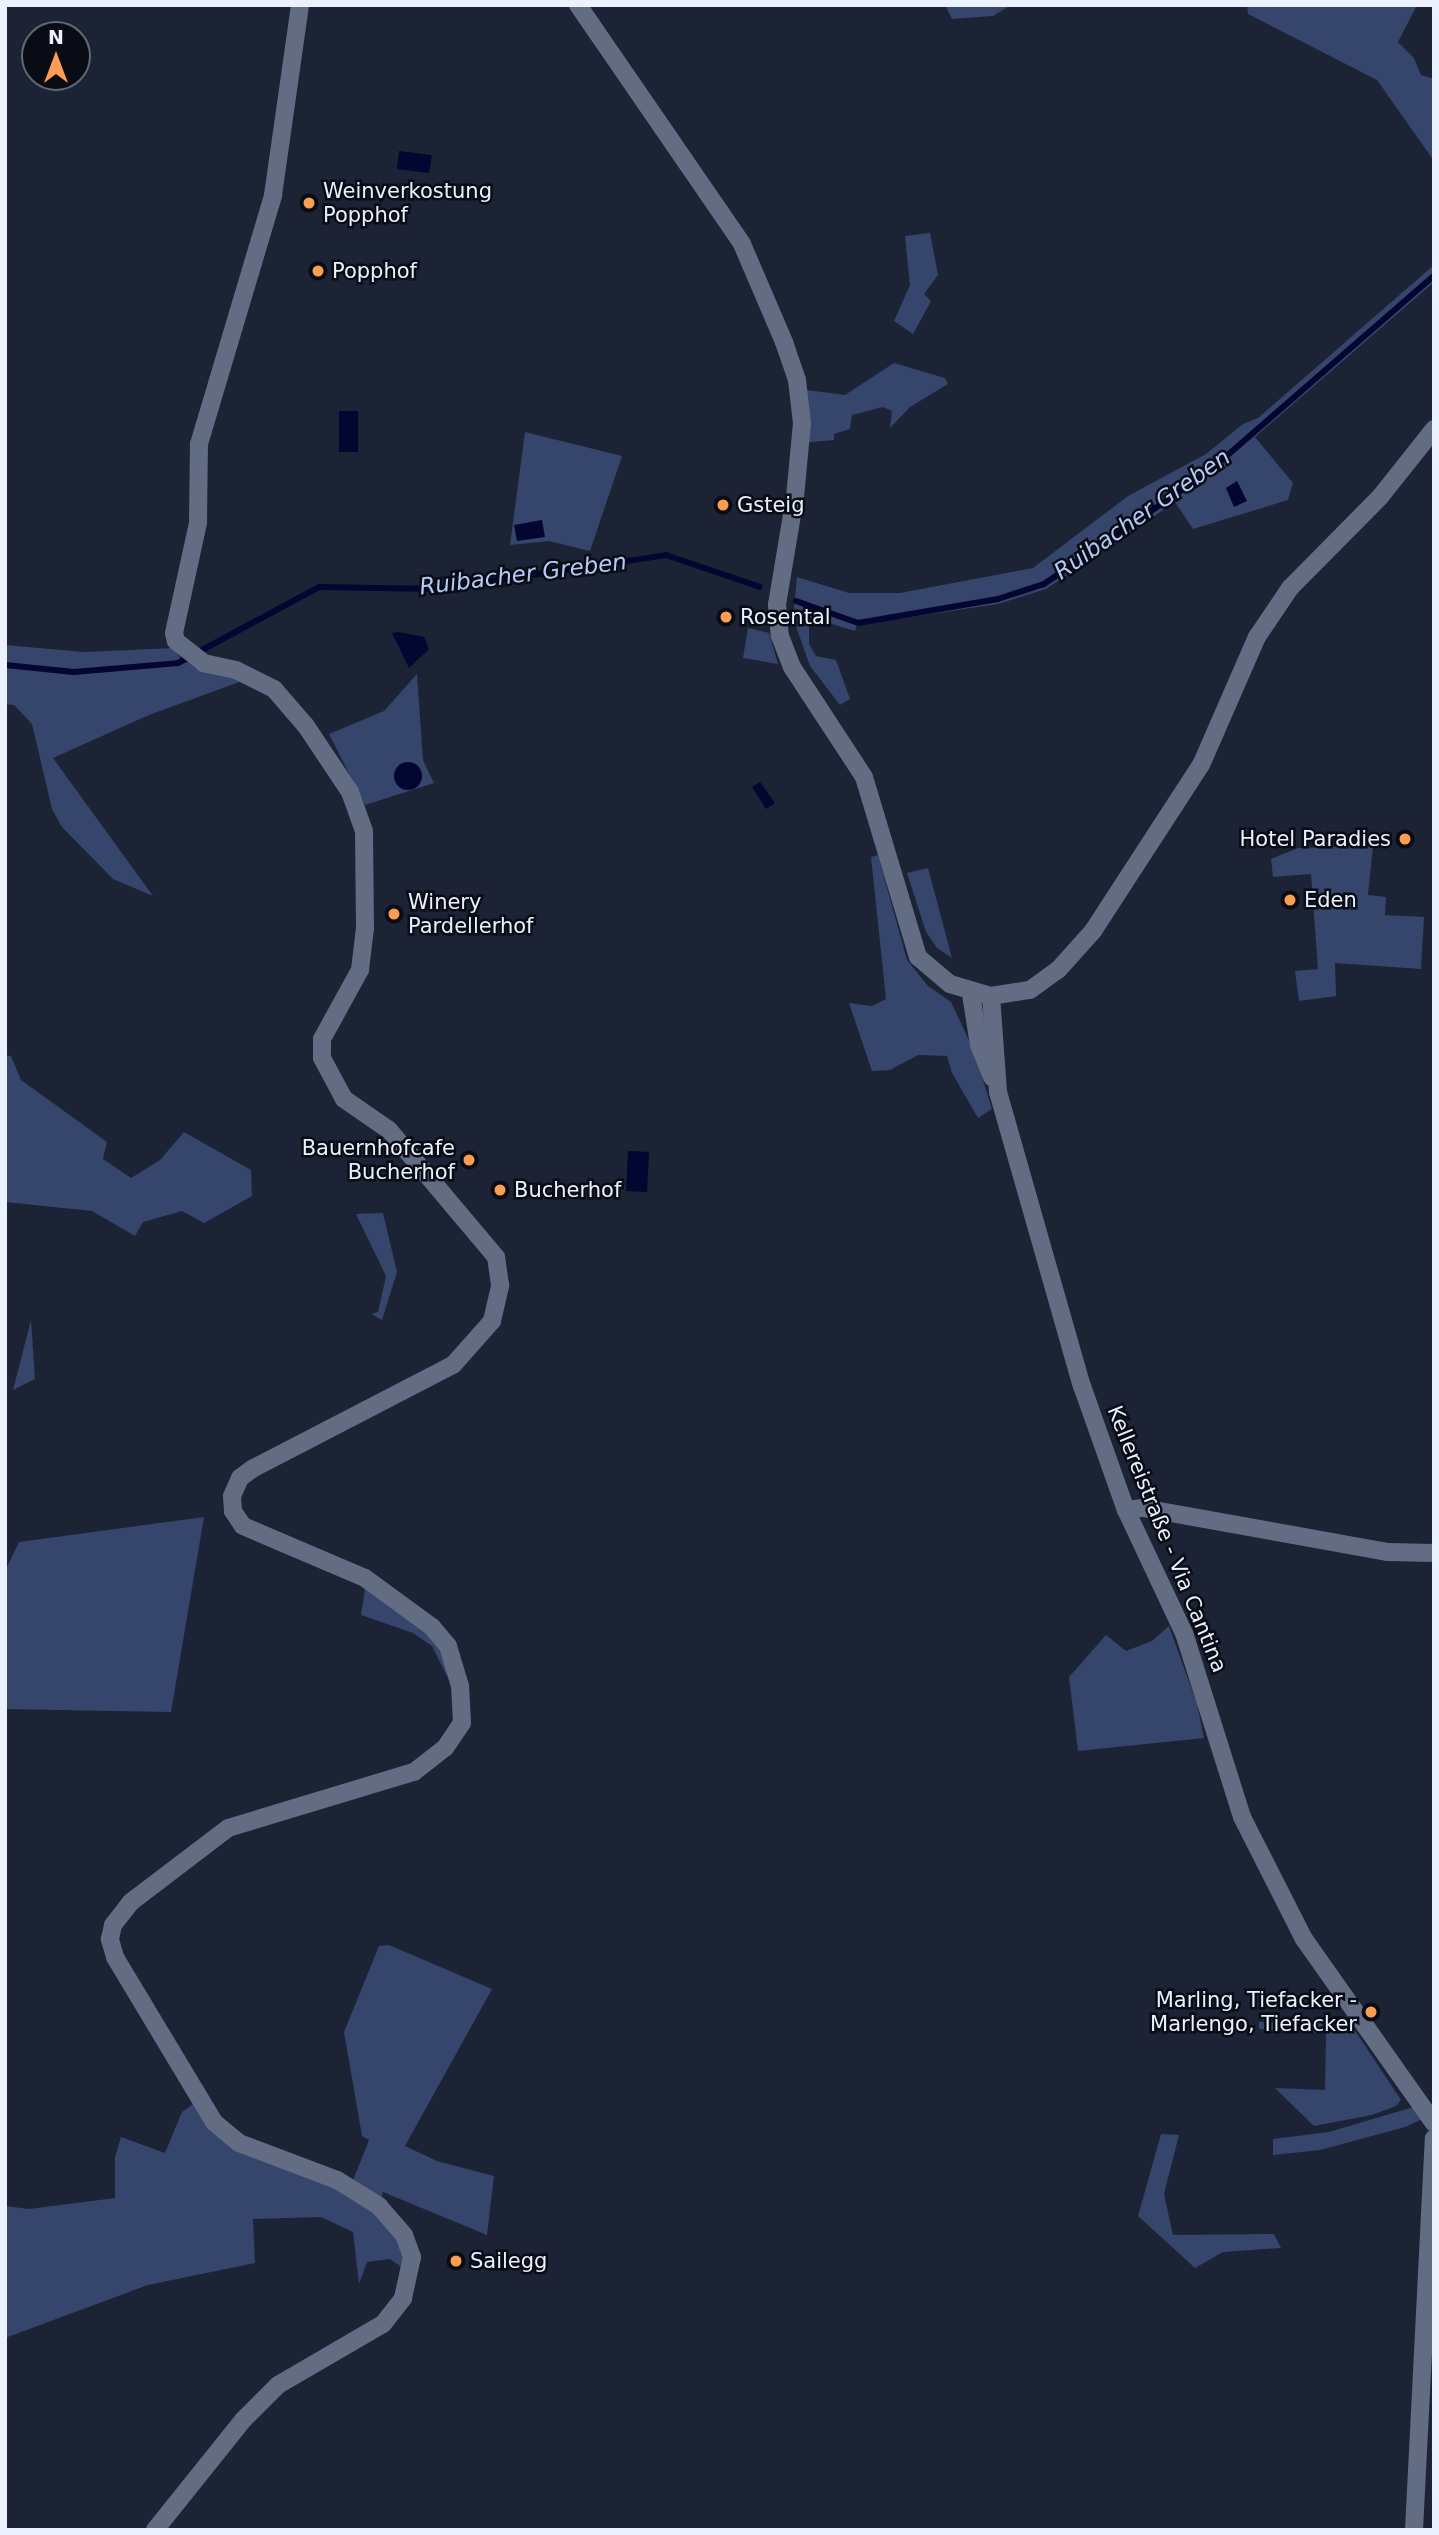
<!DOCTYPE html>
<meta charset="utf-8">
<style>
body{margin:0}
#map{position:relative;width:1439px;height:2535px;overflow:hidden;background:#1b2335;font-family:"DejaVu Sans",sans-serif}
div>[style]{position:absolute}
.green>*{inset:0;background:#35456c}
.water>*{inset:0;background:#020631}
.round{border-radius:50%}
.stream>*{height:6px;margin:-3px;padding:0 3px;transform-origin:3px;border-radius:3px;background:#020631}
.minor>*{height:18px;margin:-9px;padding:0 9px;transform-origin:9px;border-radius:9px;background:#626c83}
.dots>*{width:19px;height:19px;translate:-50% -50%;box-sizing:border-box;border:4px solid #090c15;border-radius:50%}
span{translate:-50% -50%;white-space:nowrap;text-align:center;line-height:1.15;-webkit-text-stroke:5px #090c15;paint-order:stroke}
.poi-label{font-size:21px;color:#ebf1fe}
.left{translate:0 -50%;text-align:left}
.right{translate:-100% -50%;text-align:right}
.street-label{font-size:21px;color:#ebf1fe}
.water-label{font-size:23px;color:#b6caf9;font-style:italic}
.frame{position:absolute;inset:0;border:7px solid #ebf1fe;pointer-events:none}
.north{position:absolute;left:21px;top:21px;width:70px;height:70px;box-sizing:border-box;background:#090c15;border:2px solid #636872;border-radius:50%;rotate:0deg;font-size:19px;font-weight:700;line-height:28px;text-align:center;color:#ebf1fe}
.north::after{content:'';display:block;margin:auto;width:24px;height:32px;background:#fc9d54;clip-path:polygon(50% 0,100% 100%,50% 72%,0 100%)}
</style>
<div id="map">
<div class="green">
<i style="clip-path:polygon(945px 5px,1011px 5px,993px 16px,952px 19px)"></i>
<i style="clip-path:polygon(1247px 5px,1417px 5px,1398px 42px,1414px 58px,1421px 75px,1434px 79px,1434px 161px,1377px 80px,1248px 14px)"></i>
<i style="clip-path:polygon(930px 233px,938px 275px,924px 294px,931px 301px,913px 334px,894px 321px,910px 285px,905px 236px)"></i>
<i style="clip-path:polygon(1434px 265px,1434px 282px,1255px 437px,1293px 483px,1288px 500px,1193px 529px,1175px 502px,1046px 589px,998px 604px,857px 625px,855px 631px,809px 617px,809px 644px,816px 656px,836px 660px,850px 699px,840px 705px,810px 666px,793px 618px,797px 577px,849px 593px,900px 593px,1033px 568px,1128px 496px,1206px 454px,1243px 424px,1258px 418px)"></i>
<i style="clip-path:polygon(894px 363px,945px 378px,948px 384px,910px 407px,890px 428px,892px 411px,883px 407px,852px 415px,850px 429px,834px 434px,834px 440px,800px 443px,799px 389px,845px 395px)"></i>
<i style="clip-path:polygon(525px 432px,622px 456px,590px 551px,549px 541px,510px 545px)"></i>
<i style="clip-path:polygon(748px 628px,769px 633px,778px 664px,743px 658px)"></i>
<i style="clip-path:polygon(5px 645px,84px 652px,174px 648px,182px 661px,253px 677px,149px 715px,53px 758px,153px 896px,113px 879px,62px 827px,52px 809px,32px 724px,14px 705px,5px 704px)"></i>
<i style="clip-path:polygon(417px 674px,423px 760px,434px 783px,365px 805px,329px 734px,384px 711px)"></i>
<i style="clip-path:polygon(1373px 846px,1368px 895px,1386px 897px,1385px 915px,1424px 917px,1421px 969px,1335px 963px,1336px 996px,1299px 1001px,1295px 971px,1318px 969px,1311px 874px,1273px 877px,1271px 859px,1298px 848px)"></i>
<i style="clip-path:polygon(878px 855px,907px 960px,928px 986px,951px 1002px,974px 1051px,992px 1109px,978px 1118px,952px 1073px,947px 1056px,918px 1055px,890px 1070px,872px 1071px,849px 1003px,872px 1006px,886px 999px,871px 857px)"></i>
<i style="clip-path:polygon(928px 868px,952px 958px,937px 948px,926px 932px,907px 873px)"></i>
<i style="clip-path:polygon(5px 1055px,11px 1056px,21px 1080px,107px 1142px,103px 1159px,131px 1178px,160px 1160px,184px 1132px,251px 1170px,252px 1196px,204px 1223px,182px 1211px,143px 1222px,135px 1236px,92px 1211px,5px 1202px)"></i>
<i style="clip-path:polygon(383px 1213px,397px 1272px,382px 1320px,371px 1314px,378px 1312px,386px 1276px,356px 1214px)"></i>
<i style="clip-path:polygon(31px 1320px,35px 1379px,13px 1390px)"></i>
<i style="clip-path:polygon(204px 1517px,171px 1712px,5px 1709px,5px 1571px,19px 1542px)"></i>
<i style="clip-path:polygon(366px 1582px,407px 1610px,441px 1648px,449px 1680px,432px 1646px,413px 1633px,361px 1615px)"></i>
<i style="clip-path:polygon(1169px 1626px,1197px 1704px,1204px 1738px,1078px 1751px,1069px 1677px,1106px 1635px,1126px 1651px,1152px 1641px)"></i>
<i style="clip-path:polygon(389px 1945px,492px 1989px,405px 2146px,437px 2161px,494px 2176px,487px 2235px,383px 2192px,381px 2201px,393px 2218px,410px 2273px,390px 2259px,367px 2262px,359px 2284px,353px 2232px,321px 2217px,253px 2219px,255px 2263px,148px 2285px,5px 2338px,5px 2206px,29px 2209px,115px 2198px,115px 2157px,121px 2137px,165px 2153px,182px 2112px,200px 2099px,215px 2122px,350px 2188px,369px 2140px,362px 2136px,344px 2032px,379px 1946px)"></i>
<i style="clip-path:polygon(1259px 2022px,1350px 2023px,1401px 2100px,1396px 2106px,1372px 2115px,1314px 2126px,1275px 2088px,1325px 2090px,1326px 2033px,1259px 2029px)"></i>
<i style="clip-path:polygon(1420px 2105px,1429px 2116px,1405px 2127px,1320px 2150px,1273px 2155px,1273px 2139px,1329px 2132px)"></i>
<i style="clip-path:polygon(1161px 2134px,1179px 2135px,1164px 2194px,1173px 2235px,1274px 2234px,1281px 2248px,1223px 2252px,1195px 2268px,1138px 2216px)"></i>
</div>
<div class="water">
<i style="clip-path:polygon(399px 151px,432px 155px,429px 173px,397px 169px)"></i>
<i style="clip-path:polygon(339px 411px,358px 411px,358px 452px,339px 452px)"></i>
<i style="clip-path:polygon(1237px 481px,1247px 501px,1234px 507px,1226px 488px)"></i>
<i style="clip-path:polygon(542px 520px,545px 537px,517px 541px,514px 525px)"></i>
<i style="clip-path:polygon(398px 632px,424px 637px,429px 649px,409px 668px,392px 633px)"></i>
<i class="round" style="left:394px;top:762px;width:28px;height:28px"></i>
<i style="clip-path:polygon(760px 782px,775px 803px,766px 809px,752px 787px)"></i>
<i style="clip-path:polygon(628px 1151px,649px 1152px,647px 1192px,626px 1191px)"></i>
</div>
<div class="stream">
<i style="left:796px;top:601px;width:66px;rotate:19.5deg"></i>
<i style="left:858px;top:623px;width:142px;rotate:-9.7deg"></i>
<i style="left:998px;top:599px;width:48px;rotate:-18.1deg"></i>
<i style="left:1044px;top:584px;width:197px;rotate:-34.3deg"></i>
<i style="left:1207px;top:473px;width:301px;rotate:-41deg"></i>
<i style="left:5px;top:665px;width:69px;rotate:5.8deg"></i>
<i style="left:74px;top:672px;width:104px;rotate:-4.9deg"></i>
<i style="left:178px;top:663px;width:160px;rotate:-28.3deg"></i>
<i style="left:319px;top:587px;width:118px;rotate:1deg"></i>
<i style="left:437px;top:589px;width:232px;rotate:-8.4deg"></i>
<i style="left:666px;top:555px;width:99px;rotate:18.8deg"></i>
</div>
<div class="minor">
<i style="left:578px;top:5px;width:290px;rotate:55.5deg"></i>
<i style="left:742px;top:244px;width:107px;rotate:66.8deg"></i>
<i style="left:784px;top:342px;width:40px;rotate:71.1deg"></i>
<i style="left:797px;top:380px;width:43px;rotate:83.4deg"></i>
<i style="left:802px;top:423px;width:74px;rotate:95.4deg"></i>
<i style="left:795px;top:497px;width:109px;rotate:99.5deg"></i>
<i style="left:777px;top:604px;width:32px;rotate:85deg"></i>
<i style="left:780px;top:636px;width:33px;rotate:69deg"></i>
<i style="left:792px;top:667px;width:131px;rotate:56.8deg"></i>
<i style="left:864px;top:777px;width:188px;rotate:73.3deg"></i>
<i style="left:918px;top:957px;width:42px;rotate:40.2deg"></i>
<i style="left:950px;top:984px;width:43px;rotate:16.3deg"></i>
<i style="left:991px;top:996px;width:39px;rotate:-9deg"></i>
<i style="left:1030px;top:990px;width:34px;rotate:-36deg"></i>
<i style="left:1058px;top:970px;width:52px;rotate:-48.1deg"></i>
<i style="left:1093px;top:931px;width:198px;rotate:-57deg"></i>
<i style="left:1201px;top:765px;width:140px;rotate:-66.4deg"></i>
<i style="left:1257px;top:637px;width:59px;rotate:-56deg"></i>
<i style="left:1290px;top:588px;width:128px;rotate:-45.3deg"></i>
<i style="left:1380px;top:497px;width:87px;rotate:-51.5deg"></i>
<i style="left:971px;top:994px;width:52px;rotate:81.1deg"></i>
<i style="left:979px;top:1045px;width:35px;rotate:68deg"></i>
<i style="left:991px;top:996px;width:96px;rotate:85.8deg"></i>
<i style="left:998px;top:1092px;width:306px;rotate:74.1deg"></i>
<i style="left:1082px;top:1386px;width:132px;rotate:70.5deg"></i>
<i style="left:1126px;top:1510px;width:136px;rotate:64.8deg"></i>
<i style="left:1184px;top:1633px;width:193px;rotate:72.5deg"></i>
<i style="left:1242px;top:1817px;width:137px;rotate:63.1deg"></i>
<i style="left:1304px;top:1939px;width:225px;rotate:54.8deg"></i>
<i style="left:1126px;top:1510px;width:17px;rotate:-7deg"></i>
<i style="left:1143px;top:1508px;width:249px;rotate:10.2deg"></i>
<i style="left:1388px;top:1552px;width:46px;rotate:1.2deg"></i>
<i style="left:155px;top:2530px;width:142px;rotate:-51.3deg"></i>
<i style="left:244px;top:2419px;width:48px;rotate:-45deg"></i>
<i style="left:278px;top:2385px;width:121px;rotate:-30.2deg"></i>
<i style="left:383px;top:2324px;width:33px;rotate:-52deg"></i>
<i style="left:403px;top:2298px;width:42px;rotate:-77.6deg"></i>
<i style="left:412px;top:2257px;width:23px;rotate:-110deg"></i>
<i style="left:404px;top:2235px;width:38px;rotate:-131deg"></i>
<i style="left:379px;top:2206px;width:49px;rotate:-148.2deg"></i>
<i style="left:337px;top:2180px;width:105px;rotate:-159.3deg"></i>
<i style="left:239px;top:2143px;width:33px;rotate:-140deg"></i>
<i style="left:214px;top:2122px;width:192px;rotate:-121deg"></i>
<i style="left:115px;top:1957px;width:19px;rotate:-106deg"></i>
<i style="left:110px;top:1939px;width:14px;rotate:-78deg"></i>
<i style="left:113px;top:1925px;width:29px;rotate:-52deg"></i>
<i style="left:131px;top:1902px;width:122px;rotate:-37.3deg"></i>
<i style="left:228px;top:1828px;width:194px;rotate:-16.8deg"></i>
<i style="left:414px;top:1772px;width:39px;rotate:-38deg"></i>
<i style="left:445px;top:1748px;width:30px;rotate:-56deg"></i>
<i style="left:462px;top:1723px;width:37px;rotate:-93deg"></i>
<i style="left:460px;top:1686px;width:42px;rotate:-106.7deg"></i>
<i style="left:448px;top:1646px;width:25px;rotate:-130deg"></i>
<i style="left:432px;top:1627px;width:83px;rotate:-143.8deg"></i>
<i style="left:365px;top:1578px;width:133px;rotate:-156.9deg"></i>
<i style="left:243px;top:1526px;width:18px;rotate:-124deg"></i>
<i style="left:233px;top:1511px;width:15px;rotate:-94deg"></i>
<i style="left:232px;top:1496px;width:20px;rotate:-66deg"></i>
<i style="left:240px;top:1478px;width:15px;rotate:-37deg"></i>
<i style="left:252px;top:1469px;width:226px;rotate:-27.4deg"></i>
<i style="left:453px;top:1365px;width:59px;rotate:-48.4deg"></i>
<i style="left:492px;top:1321px;width:37px;rotate:-77deg"></i>
<i style="left:500px;top:1285px;width:28px;rotate:-98deg"></i>
<i style="left:496px;top:1257px;width:166px;rotate:-130.1deg"></i>
<i style="left:389px;top:1130px;width:55px;rotate:-145.4deg"></i>
<i style="left:344px;top:1099px;width:47px;rotate:-118.2deg"></i>
<i style="left:322px;top:1058px;width:19px;rotate:-90deg"></i>
<i style="left:322px;top:1039px;width:79px;rotate:-61.2deg"></i>
<i style="left:360px;top:970px;width:42px;rotate:-83.2deg"></i>
<i style="left:365px;top:928px;width:97px;rotate:-90.6deg"></i>
<i style="left:364px;top:831px;width:41px;rotate:-109.7deg"></i>
<i style="left:350px;top:792px;width:79px;rotate:-123.7deg"></i>
<i style="left:306px;top:726px;width:49px;rotate:-130.9deg"></i>
<i style="left:274px;top:689px;width:42px;rotate:-153.4deg"></i>
<i style="left:236px;top:670px;width:33px;rotate:-168deg"></i>
<i style="left:204px;top:663px;width:36px;rotate:-142deg"></i>
<i style="left:176px;top:641px;width:8px;rotate:-104deg"></i>
<i style="left:174px;top:633px;width:113px;rotate:-77.7deg"></i>
<i style="left:198px;top:523px;width:79px;rotate:-89.3deg"></i>
<i style="left:199px;top:444px;width:260px;rotate:-73.4deg"></i>
<i style="left:273px;top:195px;width:192px;rotate:-81.9deg"></i>
<i style="left:1414px;top:2530px;width:392px;rotate:-87.1deg"></i>
</div>
<div class="dots">
<i style="left:309px;top:203px;background:#fc9d54"></i>
<i style="left:318px;top:271px;background:#fc9d54"></i>
<i style="left:723px;top:505px;background:#fc9d54"></i>
<i style="left:726px;top:617px;background:#fc9d54"></i>
<i style="left:1405px;top:839px;background:#fc9d54"></i>
<i style="left:1290px;top:900px;background:#fc9d54"></i>
<i style="left:394px;top:914px;background:#fc9d54"></i>
<i style="left:469px;top:1160px;background:#fc9d54"></i>
<i style="left:500px;top:1190px;background:#fc9d54"></i>
<i style="left:1371px;top:2012px;background:#fc9d54"></i>
<i style="left:456px;top:2261px;background:#fc9d54"></i>
</div>
<div class="poi-label">
<span class="left" style="left:323px;top:203px">Weinverkostung<br>Popphof</span>
<span class="left" style="left:332px;top:271px">Popphof</span>
<span class="left" style="left:737px;top:505px">Gsteig</span>
<span class="left" style="left:740px;top:617px">Rosental</span>
<span class="right" style="left:1391px;top:839px">Hotel Paradies</span>
<span class="left" style="left:1304px;top:900px">Eden</span>
<span class="left" style="left:408px;top:914px">Winery<br>Pardellerhof</span>
<span class="right" style="left:455px;top:1160px">Bauernhofcafe<br>Bucherhof</span>
<span class="left" style="left:514px;top:1190px">Bucherhof</span>
<span class="right" style="left:1357px;top:2012px">Marling, Tiefacker -<br>Marlengo, Tiefacker</span>
<span class="left" style="left:470px;top:2261px">Sailegg</span>
</div>
<div class="street-label">
<span style="left:1167px;top:1539px;rotate:68deg">Kellereistraße - Via Cantina</span>
</div>
<div class="water-label">
<span style="left:1142px;top:514px;rotate:-35deg">Ruibacher Greben</span>
<span style="left:523px;top:574px;rotate:-7deg">Ruibacher Greben</span>
</div>
<div class="frame"></div>
<div class="north">N</div>
</div>
